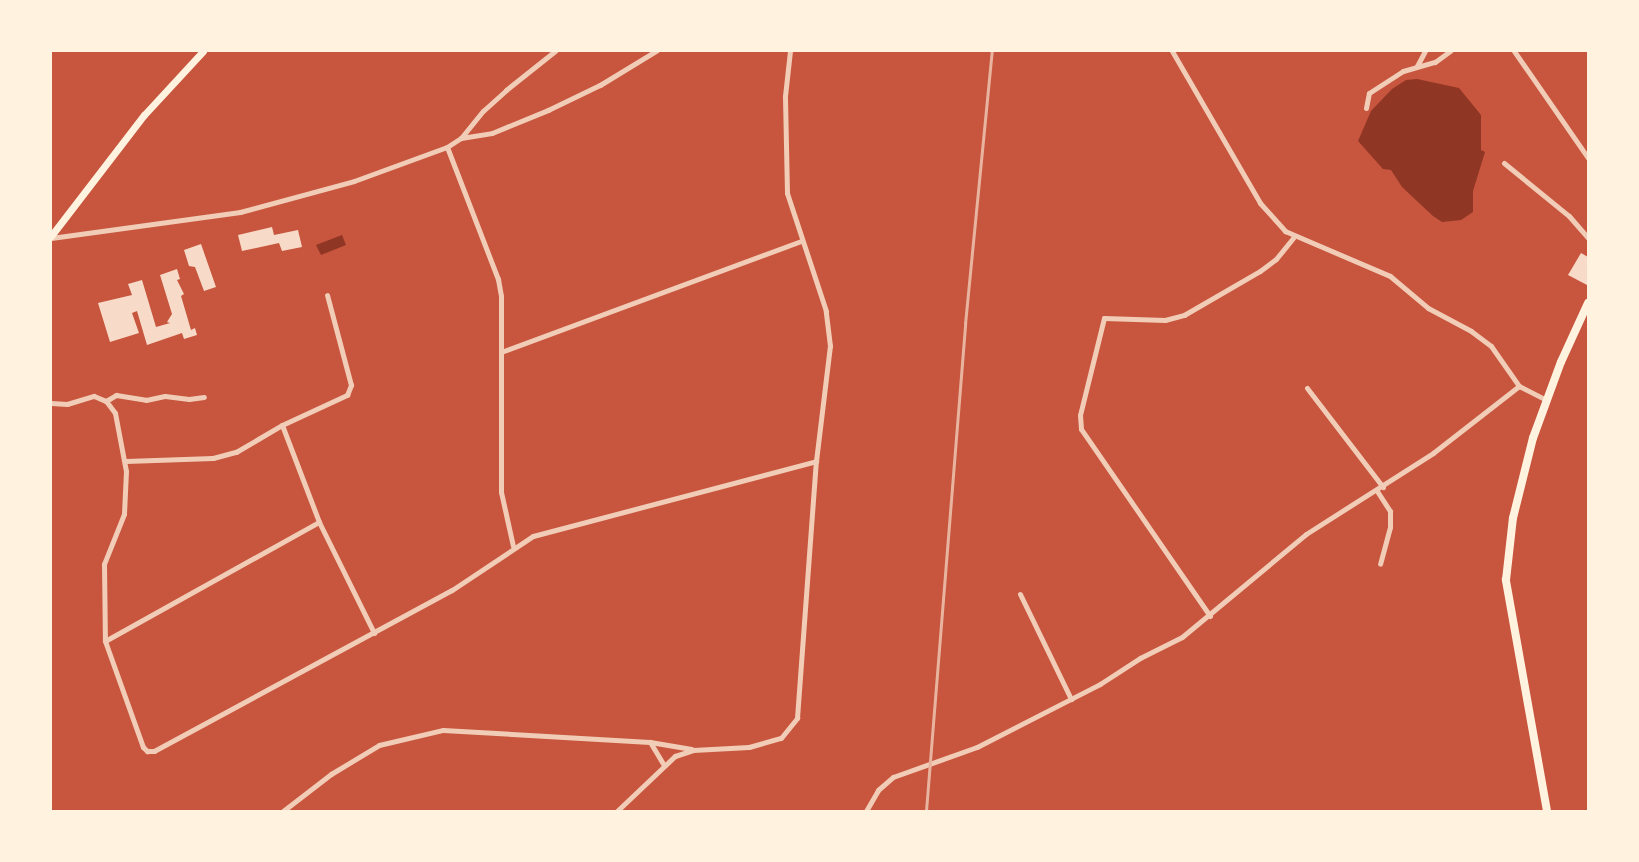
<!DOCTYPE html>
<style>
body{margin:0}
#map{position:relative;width:1639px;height:862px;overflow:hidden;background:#c8553d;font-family:Literata,serif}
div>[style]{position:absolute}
.water>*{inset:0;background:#8f3625}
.building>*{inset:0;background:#f7dbc8}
.minor>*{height:5px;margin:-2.5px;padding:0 2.5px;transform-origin:2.5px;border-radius:2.5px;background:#f1ccb7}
.secondary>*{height:7px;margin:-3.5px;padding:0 3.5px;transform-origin:3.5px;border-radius:3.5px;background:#fff3e0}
.primary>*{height:8px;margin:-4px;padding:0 4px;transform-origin:4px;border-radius:4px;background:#fff3e0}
.rail>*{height:2.5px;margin:-1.25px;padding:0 1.25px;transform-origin:1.25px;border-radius:1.25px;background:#e9b49f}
span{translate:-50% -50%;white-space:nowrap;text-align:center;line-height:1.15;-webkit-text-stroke:5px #fff3e0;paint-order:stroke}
.frame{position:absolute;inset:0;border:52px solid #fff3e0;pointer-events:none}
</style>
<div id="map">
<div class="water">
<i style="clip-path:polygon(1417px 79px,1459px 88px,1481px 115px,1481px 150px,1485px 152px,1473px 191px,1473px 212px,1461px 220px,1442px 222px,1433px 216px,1402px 187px,1391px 170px,1383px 169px,1358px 141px,1371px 111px,1392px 89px,1406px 80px)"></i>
<i style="clip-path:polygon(342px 235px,346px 245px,321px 255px,316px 245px)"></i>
</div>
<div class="building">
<i style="clip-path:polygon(272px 227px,274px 235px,298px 230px,302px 247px,282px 251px,279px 243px,242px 251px,238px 235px)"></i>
<i style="clip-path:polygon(201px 244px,216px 287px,204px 291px,195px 267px,189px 266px,184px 250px)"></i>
<i style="clip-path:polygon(1581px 253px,1588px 257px,1587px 285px,1568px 275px)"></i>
<i style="clip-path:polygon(177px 269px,180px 279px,177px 280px,184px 294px,181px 296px,191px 330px,195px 328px,197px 335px,184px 339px,182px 333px,147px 345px,137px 311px,132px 313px,139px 333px,110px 342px,98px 303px,132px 295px,128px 284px,142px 280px,156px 327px,170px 323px,167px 322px,172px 314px,160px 275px)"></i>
</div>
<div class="minor">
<i style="left:1172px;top:51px;width:176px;rotate:59.9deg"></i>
<i style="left:1260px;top:203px;width:38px;rotate:48deg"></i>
<i style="left:1285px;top:231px;width:114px;rotate:23.2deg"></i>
<i style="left:1390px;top:276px;width:50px;rotate:40.1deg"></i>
<i style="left:1428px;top:308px;width:49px;rotate:28.1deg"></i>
<i style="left:1471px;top:331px;width:25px;rotate:37deg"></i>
<i style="left:1491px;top:346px;width:49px;rotate:55deg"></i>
<i style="left:1519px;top:386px;width:30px;rotate:27deg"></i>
<i style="left:1514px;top:51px;width:130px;rotate:55.3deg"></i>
<i style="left:1417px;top:66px;width:17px;rotate:-62deg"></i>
<i style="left:1366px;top:108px;width:15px;rotate:-79deg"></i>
<i style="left:1369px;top:93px;width:40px;rotate:-32.9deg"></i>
<i style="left:1403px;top:71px;width:33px;rotate:-16deg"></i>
<i style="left:1435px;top:62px;width:19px;rotate:-36deg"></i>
<i style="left:461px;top:138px;width:31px;rotate:-9deg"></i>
<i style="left:492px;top:133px;width:61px;rotate:-22.3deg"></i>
<i style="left:548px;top:110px;width:58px;rotate:-25.7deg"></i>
<i style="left:600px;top:85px;width:66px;rotate:-31.3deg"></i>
<i style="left:447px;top:147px;width:142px;rotate:68.9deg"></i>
<i style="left:498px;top:279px;width:17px;rotate:80deg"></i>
<i style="left:501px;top:296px;width:196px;rotate:90deg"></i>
<i style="left:501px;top:492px;width:55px;rotate:77.5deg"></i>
<i style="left:1504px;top:163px;width:84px;rotate:39.2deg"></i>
<i style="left:1569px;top:216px;width:29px;rotate:49deg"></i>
<i style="left:51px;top:238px;width:191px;rotate:-7.8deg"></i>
<i style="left:240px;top:212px;width:118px;rotate:-15.2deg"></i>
<i style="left:354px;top:181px;width:99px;rotate:-20.1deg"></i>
<i style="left:447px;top:147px;width:17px;rotate:-33deg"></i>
<i style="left:461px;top:138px;width:35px;rotate:-51deg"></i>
<i style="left:483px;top:111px;width:31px;rotate:-42deg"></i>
<i style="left:506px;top:90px;width:63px;rotate:-38.5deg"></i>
<i style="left:501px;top:352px;width:320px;rotate:-20.3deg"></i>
<i style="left:1307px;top:388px;width:125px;rotate:52.5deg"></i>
<i style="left:106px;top:401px;width:12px;rotate:-31deg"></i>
<i style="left:116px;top:395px;width:30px;rotate:9deg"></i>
<i style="left:146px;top:400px;width:19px;rotate:-12deg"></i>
<i style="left:165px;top:396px;width:24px;rotate:7deg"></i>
<i style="left:189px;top:399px;width:15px;rotate:-8deg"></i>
<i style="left:51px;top:403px;width:16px;rotate:4deg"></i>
<i style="left:67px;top:404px;width:28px;rotate:-17deg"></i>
<i style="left:94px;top:396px;width:13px;rotate:23deg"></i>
<i style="left:106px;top:401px;width:15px;rotate:53deg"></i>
<i style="left:115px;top:413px;width:59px;rotate:79.3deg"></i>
<i style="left:126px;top:471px;width:43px;rotate:92.7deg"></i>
<i style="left:124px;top:514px;width:54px;rotate:111.8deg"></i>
<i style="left:104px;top:564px;width:77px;rotate:89.3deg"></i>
<i style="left:105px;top:641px;width:113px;rotate:70.3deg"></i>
<i style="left:143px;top:747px;width:6px;rotate:45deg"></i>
<i style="left:147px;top:751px;width:7px"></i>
<i style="left:154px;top:751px;width:339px;rotate:-28.4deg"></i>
<i style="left:452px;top:590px;width:97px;rotate:-33.7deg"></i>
<i style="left:533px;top:536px;width:293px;rotate:-14.8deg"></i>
<i style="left:282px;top:425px;width:104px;rotate:69.1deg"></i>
<i style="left:319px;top:522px;width:124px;rotate:63.6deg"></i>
<i style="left:126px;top:461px;width:87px;rotate:-2deg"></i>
<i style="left:213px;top:458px;width:24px;rotate:-15deg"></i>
<i style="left:236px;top:452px;width:53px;rotate:-30.4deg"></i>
<i style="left:282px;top:425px;width:72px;rotate:-24.8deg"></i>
<i style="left:347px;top:395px;width:11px;rotate:-68deg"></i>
<i style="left:351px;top:385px;width:93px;rotate:-104.9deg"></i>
<i style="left:1377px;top:491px;width:24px;rotate:57deg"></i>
<i style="left:1390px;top:511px;width:16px;rotate:90deg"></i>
<i style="left:1390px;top:527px;width:38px;rotate:105deg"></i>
<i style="left:1020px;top:594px;width:117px;rotate:64.1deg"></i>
<i style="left:1210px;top:616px;width:227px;rotate:-124.6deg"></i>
<i style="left:1081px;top:429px;width:14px;rotate:-94deg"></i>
<i style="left:1080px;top:415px;width:100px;rotate:-76.1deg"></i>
<i style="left:1104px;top:318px;width:61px;rotate:1.9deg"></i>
<i style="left:1165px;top:320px;width:20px;rotate:-15deg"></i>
<i style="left:1184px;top:315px;width:88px;rotate:-30.1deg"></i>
<i style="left:1260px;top:271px;width:20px;rotate:-37deg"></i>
<i style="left:1276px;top:259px;width:28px;rotate:-51deg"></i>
<i style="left:105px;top:641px;width:245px;rotate:-29.1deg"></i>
<i style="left:650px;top:742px;width:26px;rotate:59deg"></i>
<i style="left:283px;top:811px;width:61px;rotate:-37.6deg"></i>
<i style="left:331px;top:774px;width:56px;rotate:-31.1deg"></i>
<i style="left:379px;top:745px;width:66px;rotate:-13.2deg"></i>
<i style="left:443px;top:730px;width:207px;rotate:3.3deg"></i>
<i style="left:650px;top:742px;width:42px;rotate:9.7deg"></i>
<i style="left:617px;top:811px;width:80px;rotate:-43.5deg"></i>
<i style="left:675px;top:756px;width:19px;rotate:-18deg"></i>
<i style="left:693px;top:750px;width:56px;rotate:-3.1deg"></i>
<i style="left:749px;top:747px;width:33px;rotate:-16deg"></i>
<i style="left:781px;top:738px;width:26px;rotate:-51deg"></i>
<i style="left:797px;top:718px;width:258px;rotate:-85.8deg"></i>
<i style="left:816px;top:461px;width:116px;rotate:-83.1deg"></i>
<i style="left:830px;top:346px;width:35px;rotate:-97deg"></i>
<i style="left:826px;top:311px;width:124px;rotate:-108.3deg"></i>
<i style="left:787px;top:193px;width:97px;rotate:-91.2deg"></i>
<i style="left:785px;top:96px;width:45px;rotate:-83.7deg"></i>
<i style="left:866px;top:811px;width:24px;rotate:-60deg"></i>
<i style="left:878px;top:790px;width:20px;rotate:-41deg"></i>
<i style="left:893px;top:777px;width:89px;rotate:-19.7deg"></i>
<i style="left:977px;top:747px;width:138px;rotate:-27.1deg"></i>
<i style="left:1100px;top:684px;width:48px;rotate:-33deg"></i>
<i style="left:1140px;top:658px;width:47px;rotate:-26.6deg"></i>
<i style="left:1182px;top:637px;width:161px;rotate:-39.7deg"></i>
<i style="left:1306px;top:534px;width:151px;rotate:-32.5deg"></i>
<i style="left:1433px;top:453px;width:109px;rotate:-37.9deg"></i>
</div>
<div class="secondary">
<i style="left:51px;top:236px;width:153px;rotate:-52.5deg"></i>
<i style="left:144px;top:115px;width:87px;rotate:-47.3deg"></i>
</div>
<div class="primary">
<i style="left:1547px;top:811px;width:235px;rotate:-100.1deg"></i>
<i style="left:1506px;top:580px;width:62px;rotate:-83.6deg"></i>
<i style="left:1513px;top:518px;width:82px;rotate:-76deg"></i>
<i style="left:1533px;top:438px;width:81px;rotate:-69.8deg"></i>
<i style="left:1561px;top:362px;width:65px;rotate:-65.4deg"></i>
</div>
<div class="rail">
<i style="left:926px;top:811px;width:489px;rotate:-85.4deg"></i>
<i style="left:965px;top:324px;width:274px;rotate:-84.4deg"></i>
</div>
<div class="frame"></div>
</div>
